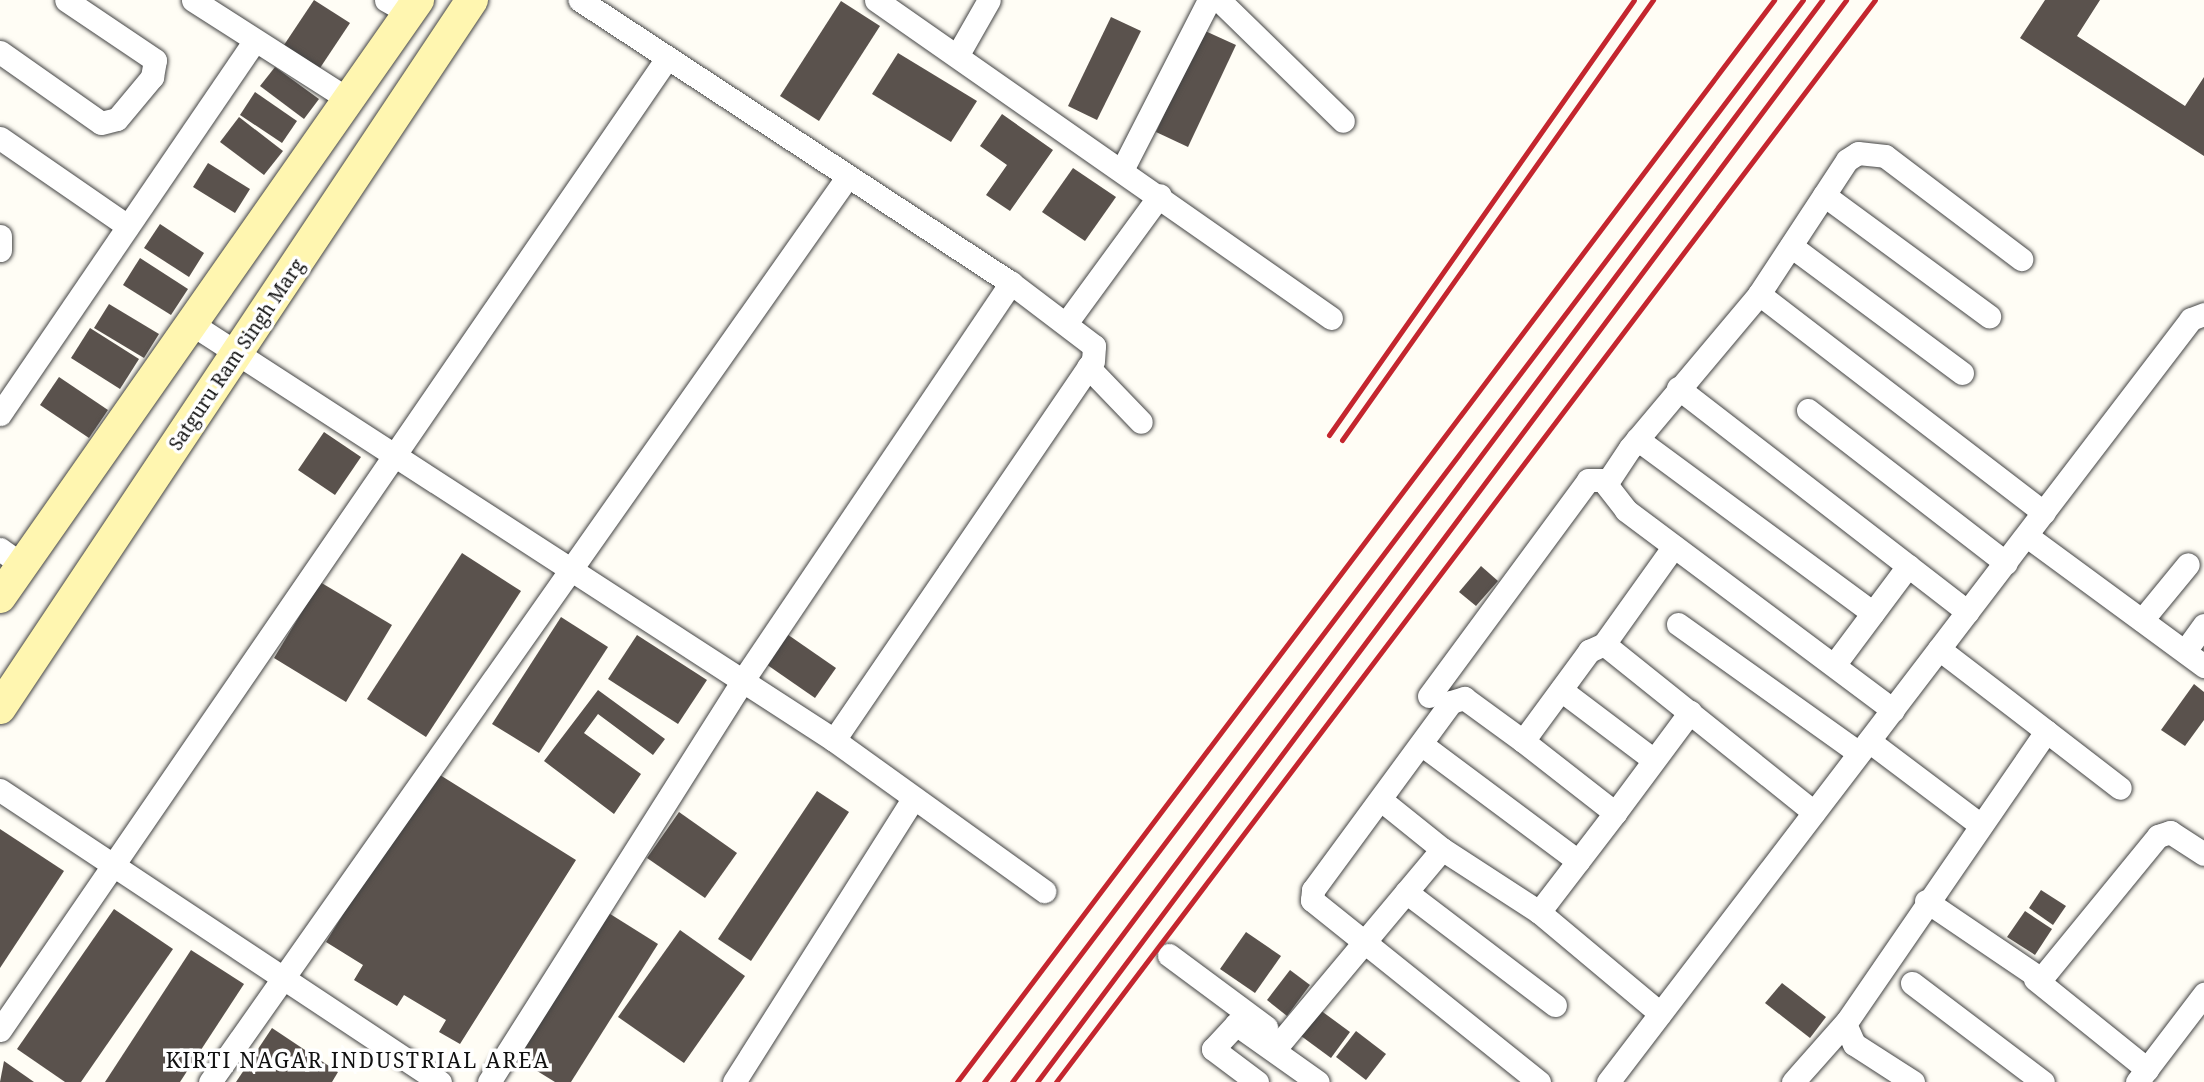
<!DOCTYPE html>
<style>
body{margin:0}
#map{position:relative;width:2204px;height:1082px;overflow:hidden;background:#fffdf5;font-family:"Noto Serif",serif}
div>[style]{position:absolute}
.building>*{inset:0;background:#5a524d}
.roads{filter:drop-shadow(0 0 2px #444) drop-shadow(0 0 2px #444)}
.minor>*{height:23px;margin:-11.5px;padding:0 11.5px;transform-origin:11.5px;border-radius:11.5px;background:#fff}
.secondary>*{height:32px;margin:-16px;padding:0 16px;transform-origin:16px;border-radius:16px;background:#fff6b0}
.rail>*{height:5px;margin:-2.5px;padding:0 2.5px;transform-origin:2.5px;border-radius:2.5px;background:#c4262e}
span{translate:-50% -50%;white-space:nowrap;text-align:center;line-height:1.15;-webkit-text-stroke:7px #fff;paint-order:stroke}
.street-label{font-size:19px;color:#111}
.neighbourhood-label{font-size:21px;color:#111;letter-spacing:2px}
</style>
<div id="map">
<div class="building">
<i style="clip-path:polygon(314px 0,350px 23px,316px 74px,280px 51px)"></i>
<i style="clip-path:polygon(2045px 0,2100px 0,2077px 36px,2185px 106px,2204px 77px,2204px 156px,2020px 38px)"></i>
<i style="clip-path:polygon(841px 1px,880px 26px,819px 121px,780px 96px)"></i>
<i style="clip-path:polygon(1111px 17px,1141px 31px,1097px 120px,1068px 106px)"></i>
<i style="clip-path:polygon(1203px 30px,1236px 45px,1188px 147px,1156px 132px)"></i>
<i style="clip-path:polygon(898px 53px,977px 101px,951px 142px,872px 94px)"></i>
<i style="clip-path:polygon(275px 67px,319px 99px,304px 119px,260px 86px)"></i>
<i style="clip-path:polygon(255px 92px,297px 121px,282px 143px,240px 115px)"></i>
<i style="clip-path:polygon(1002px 114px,1053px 150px,1010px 211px,986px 195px,1007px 165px,980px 146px)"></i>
<i style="clip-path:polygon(239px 117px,283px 151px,264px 175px,220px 142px)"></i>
<i style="clip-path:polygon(208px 163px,250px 189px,235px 213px,193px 187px)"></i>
<i style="clip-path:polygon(1073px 168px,1116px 197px,1085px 241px,1042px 212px)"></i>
<i style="clip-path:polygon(160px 224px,204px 253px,189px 277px,144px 248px)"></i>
<i style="clip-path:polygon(140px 258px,188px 289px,171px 315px,123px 285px)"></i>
<i style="clip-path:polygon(109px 304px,159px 334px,144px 358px,94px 328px)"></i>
<i style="clip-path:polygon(90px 328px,139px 359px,120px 389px,71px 358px)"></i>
<i style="clip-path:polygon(59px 377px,108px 410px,89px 438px,40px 405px)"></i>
<i style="clip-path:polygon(324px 432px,361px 457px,335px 495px,298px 470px)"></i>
<i style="clip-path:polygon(462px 553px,521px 591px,426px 737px,367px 699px)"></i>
<i style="clip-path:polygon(1481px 566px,1498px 581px,1476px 606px,1459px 592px)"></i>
<i style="clip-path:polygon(320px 582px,392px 625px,346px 702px,274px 658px)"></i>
<i style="clip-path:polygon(561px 617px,608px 647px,539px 753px,492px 724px)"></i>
<i style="clip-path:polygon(784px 632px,836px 668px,815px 698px,763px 662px)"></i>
<i style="clip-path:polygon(637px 635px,707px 680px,678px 724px,608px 679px)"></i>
<i style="clip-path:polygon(2194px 684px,2204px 692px,2204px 720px,2185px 746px,2161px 730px)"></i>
<i style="clip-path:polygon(598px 690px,665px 739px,653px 755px,598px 714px,584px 733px,641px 774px,614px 814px,544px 761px)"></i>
<i style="clip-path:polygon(432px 770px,576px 860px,460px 1044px,439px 1032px,446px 1020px,404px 995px,397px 1006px,354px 980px,363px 965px,326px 942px)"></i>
<i style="clip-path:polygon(817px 791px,849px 812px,751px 961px,718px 939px)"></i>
<i style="clip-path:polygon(679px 812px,737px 853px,705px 898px,647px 858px)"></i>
<i style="clip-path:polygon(0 829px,64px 871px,0 968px)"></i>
<i style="clip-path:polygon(2041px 890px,2066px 906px,2053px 925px,2029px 908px)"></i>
<i style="clip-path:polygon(114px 909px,173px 949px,81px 1082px,65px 1082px,17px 1049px)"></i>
<i style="clip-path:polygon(2025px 911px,2052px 929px,2035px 955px,2007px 937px)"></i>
<i style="clip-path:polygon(607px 912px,658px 944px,571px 1082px,555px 1082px,516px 1058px)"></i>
<i style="clip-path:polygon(680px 930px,745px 976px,684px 1063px,618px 1017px)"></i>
<i style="clip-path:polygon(1246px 932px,1281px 956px,1255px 993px,1220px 969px)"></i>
<i style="clip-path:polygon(191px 950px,244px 984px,180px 1082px,105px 1082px)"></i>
<i style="clip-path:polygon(1290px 970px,1310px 985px,1287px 1016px,1267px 1000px)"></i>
<i style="clip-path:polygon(1782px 983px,1826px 1017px,1810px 1038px,1765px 1003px)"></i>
<i style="clip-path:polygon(1316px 1007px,1350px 1032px,1331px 1058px,1297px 1033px)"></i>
<i style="clip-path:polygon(272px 1028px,338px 1072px,332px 1082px,236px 1082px)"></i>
<i style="clip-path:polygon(1356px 1031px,1386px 1054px,1366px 1080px,1336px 1057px)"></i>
<i style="clip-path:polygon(4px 1061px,34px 1082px,0 1082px)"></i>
</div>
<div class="roads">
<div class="minor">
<i style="left:193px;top:0;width:184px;rotate:32.6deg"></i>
<i style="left:386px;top:0;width:26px;rotate:29deg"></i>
<i style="left:876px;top:0;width:555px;rotate:34.95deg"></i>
<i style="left:1219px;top:0;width:173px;rotate:44.3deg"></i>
<i style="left:0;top:52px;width:123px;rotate:35.1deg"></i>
<i style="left:101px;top:123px;width:16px;rotate:-14deg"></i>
<i style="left:117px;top:119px;width:55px;rotate:-50.2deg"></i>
<i style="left:152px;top:77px;width:17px;rotate:-80deg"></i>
<i style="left:155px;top:60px;width:107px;rotate:-146deg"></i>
<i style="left:957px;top:56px;width:64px;rotate:-60.3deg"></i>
<i style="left:0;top:138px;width:153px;rotate:34.6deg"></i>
<i style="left:1122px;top:170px;width:191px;rotate:-62.9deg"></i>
<i style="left:1824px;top:195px;width:205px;rotate:36.3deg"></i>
<i style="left:0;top:236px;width:14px;rotate:90deg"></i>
<i style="left:1791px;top:246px;width:213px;rotate:36.6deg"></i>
<i style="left:1759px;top:294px;width:160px;rotate:-56.7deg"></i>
<i style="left:1847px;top:160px;width:13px;rotate:-32deg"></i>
<i style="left:1858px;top:153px;width:27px;rotate:6deg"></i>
<i style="left:1885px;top:156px;width:171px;rotate:37.1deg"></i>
<i style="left:1067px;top:322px;width:157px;rotate:-53.8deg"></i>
<i style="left:192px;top:324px;width:765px;rotate:32.94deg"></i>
<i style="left:834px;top:740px;width:459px;rotate:-55.7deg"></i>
<i style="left:1093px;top:361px;width:15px;rotate:-86deg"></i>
<i style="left:1094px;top:346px;width:104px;rotate:-142.8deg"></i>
<i style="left:1011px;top:283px;width:516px;rotate:-146.71deg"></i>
<i style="left:1088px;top:367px;width:76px;rotate:46.1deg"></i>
<i style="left:1678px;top:388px;width:366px;rotate:37.7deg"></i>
<i style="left:1808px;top:410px;width:250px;rotate:37.7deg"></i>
<i style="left:0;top:414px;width:449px;rotate:-55.7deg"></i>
<i style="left:1637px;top:439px;width:293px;rotate:36.4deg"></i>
<i style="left:2027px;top:536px;width:220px;rotate:36.3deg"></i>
<i style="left:0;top:549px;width:27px;rotate:36deg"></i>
<i style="left:2142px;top:620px;width:72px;rotate:-50.6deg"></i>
<i style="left:1678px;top:624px;width:222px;rotate:35.5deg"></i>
<i style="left:1604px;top:644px;width:120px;rotate:-54.5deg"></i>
<i style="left:2185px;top:651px;width:32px;rotate:-54deg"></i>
<i style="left:1834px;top:665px;width:124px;rotate:-53.2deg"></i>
<i style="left:1561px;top:690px;width:116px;rotate:37deg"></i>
<i style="left:1429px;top:696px;width:268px;rotate:-53.6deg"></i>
<i style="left:1588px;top:480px;width:20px"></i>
<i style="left:1893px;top:710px;width:334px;rotate:-143.2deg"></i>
<i style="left:1626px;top:510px;width:33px;rotate:-128deg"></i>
<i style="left:1606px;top:484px;width:43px;rotate:-56.3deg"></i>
<i style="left:1630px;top:448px;width:201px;rotate:-50deg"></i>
<i style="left:1759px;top:294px;width:359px;rotate:37.5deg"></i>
<i style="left:2046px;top:731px;width:93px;rotate:37.6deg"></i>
<i style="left:834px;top:740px;width:259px;rotate:35.7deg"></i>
<i style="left:1523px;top:741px;width:117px;rotate:38deg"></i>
<i style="left:1615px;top:813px;width:125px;rotate:127.5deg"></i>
<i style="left:1539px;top:912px;width:158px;rotate:39.9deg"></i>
<i style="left:1869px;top:741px;width:138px;rotate:37deg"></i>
<i style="left:1421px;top:744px;width:196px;rotate:36.7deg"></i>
<i style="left:0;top:790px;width:528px;rotate:33.57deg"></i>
<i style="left:1615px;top:813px;width:126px;rotate:-53.4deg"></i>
<i style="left:1442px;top:849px;width:116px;rotate:33deg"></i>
<i style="left:1406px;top:892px;width:187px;rotate:37.2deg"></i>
<i style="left:1926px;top:901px;width:139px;rotate:34.1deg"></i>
<i style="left:2041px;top:979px;width:185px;rotate:-50.7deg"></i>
<i style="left:2158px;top:836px;width:13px;rotate:-18deg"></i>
<i style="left:2170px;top:832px;width:40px;rotate:32.9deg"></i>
<i style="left:1169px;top:955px;width:121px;rotate:36.6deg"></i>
<i style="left:2035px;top:979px;width:144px;rotate:38.8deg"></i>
<i style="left:1912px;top:983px;width:164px;rotate:37.1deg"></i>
<i style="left:0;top:1030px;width:1179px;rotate:-55.54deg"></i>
<i style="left:1274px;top:1050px;width:262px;rotate:-50.1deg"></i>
<i style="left:1442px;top:849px;width:78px;rotate:-141.2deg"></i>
<i style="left:210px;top:1082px;width:1108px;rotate:-54.85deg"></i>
<i style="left:489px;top:1082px;width:472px;rotate:-57.7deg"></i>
<i style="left:741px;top:683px;width:483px;rotate:-56deg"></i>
<i style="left:734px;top:1082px;width:335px;rotate:-57.7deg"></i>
<i style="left:1257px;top:1082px;width:55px;rotate:-143.1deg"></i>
<i style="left:1213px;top:1049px;width:34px;rotate:-47deg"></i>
<i style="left:1236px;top:1024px;width:100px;rotate:35.3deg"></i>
<i style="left:1539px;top:1082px;width:291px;rotate:-141.3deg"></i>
<i style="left:1312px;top:900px;width:10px;rotate:-84deg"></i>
<i style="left:1313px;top:890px;width:233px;rotate:-53.7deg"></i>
<i style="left:1451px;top:702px;width:14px;rotate:-17deg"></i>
<i style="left:1464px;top:698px;width:73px;rotate:36.1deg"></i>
<i style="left:1523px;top:741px;width:112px;rotate:-53.7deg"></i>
<i style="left:1589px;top:651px;width:17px;rotate:-25deg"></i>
<i style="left:1604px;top:644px;width:269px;rotate:38.7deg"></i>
<i style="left:1608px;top:1082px;width:960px;rotate:-52.62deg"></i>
<i style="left:2191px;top:319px;width:14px;rotate:-21deg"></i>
<i style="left:1793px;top:1082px;width:81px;rotate:-48.5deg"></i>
<i style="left:1913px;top:1082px;width:70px;rotate:-147.2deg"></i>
<i style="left:1854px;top:1044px;width:22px;rotate:-114deg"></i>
<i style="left:1845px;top:1024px;width:355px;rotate:-55.5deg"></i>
<i style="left:2046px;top:731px;width:135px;rotate:-142.5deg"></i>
<i style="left:2137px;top:1082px;width:111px;rotate:-52.7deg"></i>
</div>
<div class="secondary">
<i style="left:0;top:597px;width:729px;rotate:-55deg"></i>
<i style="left:0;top:708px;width:851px;rotate:-56.31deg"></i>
</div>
</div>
<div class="rail">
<i style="left:1329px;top:435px;width:531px;rotate:-54.96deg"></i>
<i style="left:1342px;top:440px;width:539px;rotate:-54.75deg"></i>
<i style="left:957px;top:1082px;width:1356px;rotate:-52.94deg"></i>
<i style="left:984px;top:1082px;width:1357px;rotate:-52.88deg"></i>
<i style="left:1012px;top:1082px;width:1352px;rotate:-53.18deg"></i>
<i style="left:1037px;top:1082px;width:1351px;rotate:-53.21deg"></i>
<i style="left:1056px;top:1082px;width:1357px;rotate:-52.88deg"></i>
</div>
<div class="street-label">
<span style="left:237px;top:355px;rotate:-56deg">Satguru Ram Singh Marg</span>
</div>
<div class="neighbourhood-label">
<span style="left:358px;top:1060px">KIRTI NAGAR INDUSTRIAL AREA</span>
</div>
</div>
